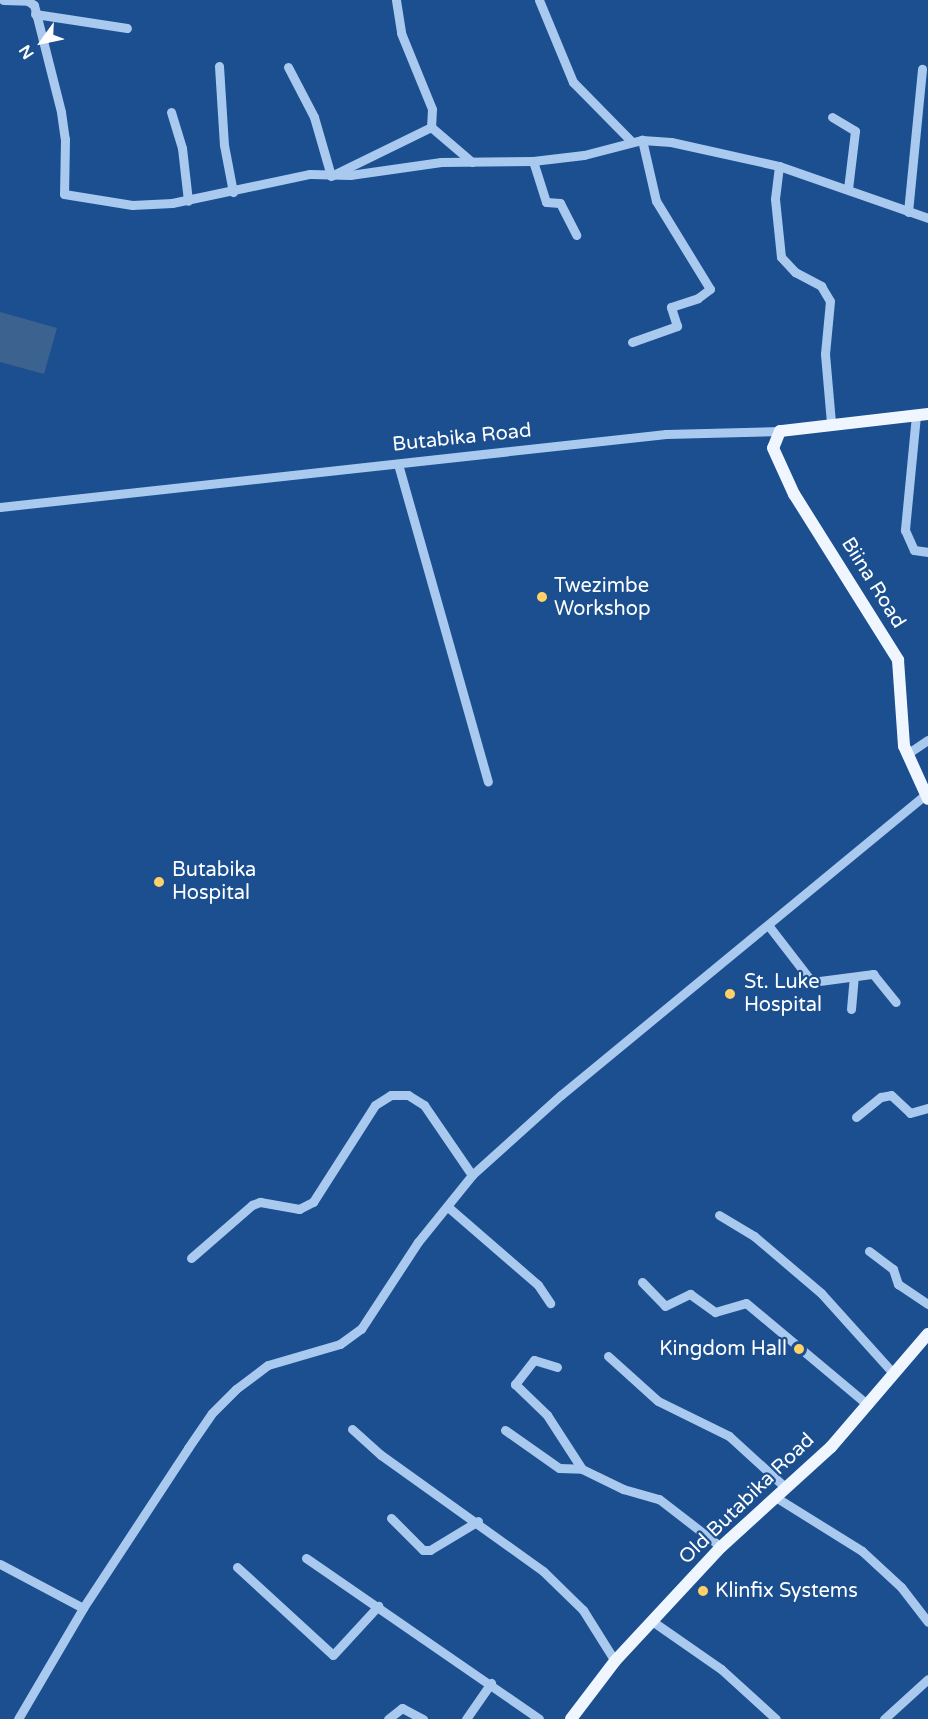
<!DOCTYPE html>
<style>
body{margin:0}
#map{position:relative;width:928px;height:1719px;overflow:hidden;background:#1b4f8f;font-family:"Varela Round",sans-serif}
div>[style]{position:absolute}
.water>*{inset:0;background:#3c6290}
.minor>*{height:9px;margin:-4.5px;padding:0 4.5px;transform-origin:4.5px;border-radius:4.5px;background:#a9c9ee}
.major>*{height:12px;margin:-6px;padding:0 6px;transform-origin:6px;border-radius:6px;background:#f0f6ff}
.dots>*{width:16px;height:16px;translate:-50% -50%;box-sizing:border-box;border:3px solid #1b4f8f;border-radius:50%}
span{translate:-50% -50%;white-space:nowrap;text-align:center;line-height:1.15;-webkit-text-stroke:4.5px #1b4f8f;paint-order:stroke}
.street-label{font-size:20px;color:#fff}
.poi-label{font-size:20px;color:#fff}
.left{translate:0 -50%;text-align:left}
.right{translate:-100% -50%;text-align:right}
.north{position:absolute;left:12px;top:12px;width:60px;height:60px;-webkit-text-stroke:4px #1b4f8f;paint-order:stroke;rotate:237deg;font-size:16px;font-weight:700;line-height:24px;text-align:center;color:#fff}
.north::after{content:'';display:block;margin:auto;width:21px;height:27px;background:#fff;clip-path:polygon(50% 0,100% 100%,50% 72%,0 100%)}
</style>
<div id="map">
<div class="water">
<i style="clip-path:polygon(0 312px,57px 328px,44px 374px,0 362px)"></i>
</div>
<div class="minor">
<i style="left:3px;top:0;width:25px;rotate:2deg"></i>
<i style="left:28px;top:1px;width:7px;rotate:34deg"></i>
<i style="left:34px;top:5px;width:110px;rotate:75.8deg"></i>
<i style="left:61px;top:112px;width:27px;rotate:82deg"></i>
<i style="left:65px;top:139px;width:55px;rotate:91deg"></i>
<i style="left:64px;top:194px;width:69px;rotate:9.2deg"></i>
<i style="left:132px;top:205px;width:40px;rotate:-2.9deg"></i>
<i style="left:172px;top:203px;width:141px;rotate:-11.9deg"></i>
<i style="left:310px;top:174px;width:40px;rotate:1.4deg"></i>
<i style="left:350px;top:175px;width:92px;rotate:-8.1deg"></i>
<i style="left:441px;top:162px;width:92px;rotate:-0.6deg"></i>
<i style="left:533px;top:161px;width:51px;rotate:-6.7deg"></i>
<i style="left:584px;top:155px;width:60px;rotate:-14.5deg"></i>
<i style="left:642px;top:140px;width:29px;rotate:4deg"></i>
<i style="left:671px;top:142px;width:111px;rotate:12.5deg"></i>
<i style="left:779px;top:166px;width:158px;rotate:19.2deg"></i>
<i style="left:396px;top:0;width:33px;rotate:81deg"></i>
<i style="left:401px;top:33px;width:82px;rotate:67.8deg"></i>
<i style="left:432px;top:109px;width:18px;rotate:93deg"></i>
<i style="left:431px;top:127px;width:54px;rotate:40.5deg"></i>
<i style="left:539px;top:0;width:89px;rotate:67.5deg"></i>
<i style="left:573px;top:82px;width:84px;rotate:45.5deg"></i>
<i style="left:35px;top:14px;width:93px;rotate:8.7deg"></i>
<i style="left:219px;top:66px;width:79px;rotate:86.4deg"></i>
<i style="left:224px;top:145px;width:48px;rotate:79.2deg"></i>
<i style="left:288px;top:67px;width:56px;rotate:62.5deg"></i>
<i style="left:314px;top:117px;width:61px;rotate:73.9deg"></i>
<i style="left:331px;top:176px;width:111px;rotate:-26.1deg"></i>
<i style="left:171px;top:112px;width:38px;rotate:73deg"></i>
<i style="left:182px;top:148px;width:53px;rotate:83.5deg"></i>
<i style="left:832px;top:117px;width:27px;rotate:31deg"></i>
<i style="left:855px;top:131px;width:58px;rotate:96.9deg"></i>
<i style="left:533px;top:161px;width:43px;rotate:72.4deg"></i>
<i style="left:546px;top:202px;width:14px;rotate:4deg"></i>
<i style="left:560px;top:203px;width:36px;rotate:63deg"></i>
<i style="left:779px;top:166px;width:33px;rotate:97deg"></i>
<i style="left:775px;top:199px;width:58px;rotate:84.1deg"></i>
<i style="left:781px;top:257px;width:21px;rotate:47deg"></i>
<i style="left:795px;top:272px;width:30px;rotate:28deg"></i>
<i style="left:821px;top:286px;width:17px;rotate:59deg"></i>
<i style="left:830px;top:301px;width:53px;rotate:95.4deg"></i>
<i style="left:825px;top:354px;width:69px;rotate:85deg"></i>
<i style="left:908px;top:212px;width:144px;rotate:-84.4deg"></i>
<i style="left:632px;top:342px;width:48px;rotate:-19.6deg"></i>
<i style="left:677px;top:326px;width:20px;rotate:-108deg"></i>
<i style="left:671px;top:307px;width:28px;rotate:-18deg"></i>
<i style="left:698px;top:298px;width:15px;rotate:-37deg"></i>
<i style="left:710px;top:289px;width:103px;rotate:-121.5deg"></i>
<i style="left:656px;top:201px;width:63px;rotate:-102.9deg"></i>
<i style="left:916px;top:415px;width:116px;rotate:95.5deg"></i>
<i style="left:905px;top:530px;width:22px;rotate:66deg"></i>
<i style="left:914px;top:550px;width:14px;rotate:8deg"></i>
<i style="left:398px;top:464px;width:330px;rotate:74.2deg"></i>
<i style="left:0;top:507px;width:670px;rotate:-6.26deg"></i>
<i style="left:666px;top:434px;width:114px;rotate:-1.5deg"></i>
<i style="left:907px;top:754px;width:25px;rotate:-34deg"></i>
<i style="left:768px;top:925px;width:72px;rotate:52.3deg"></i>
<i style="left:812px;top:982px;width:62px;rotate:-7.5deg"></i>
<i style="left:873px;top:974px;width:36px;rotate:51deg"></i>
<i style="left:851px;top:1009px;width:32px;rotate:-85deg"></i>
<i style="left:856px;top:1117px;width:32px;rotate:-39deg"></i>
<i style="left:881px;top:1097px;width:10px;rotate:-11deg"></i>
<i style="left:891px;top:1095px;width:26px;rotate:43deg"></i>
<i style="left:910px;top:1113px;width:19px;rotate:-16deg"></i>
<i style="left:448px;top:1207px;width:119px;rotate:40.9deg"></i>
<i style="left:538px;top:1285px;width:22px;rotate:56deg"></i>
<i style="left:719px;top:1215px;width:41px;rotate:31deg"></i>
<i style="left:754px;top:1236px;width:88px;rotate:40.4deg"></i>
<i style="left:821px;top:1293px;width:109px;rotate:48deg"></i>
<i style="left:869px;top:1251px;width:30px;rotate:37deg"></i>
<i style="left:893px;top:1269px;width:16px;rotate:72deg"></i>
<i style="left:898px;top:1284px;width:36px;rotate:34deg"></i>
<i style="left:191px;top:1258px;width:81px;rotate:-41deg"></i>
<i style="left:252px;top:1205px;width:9px;rotate:-21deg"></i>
<i style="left:260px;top:1202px;width:40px;rotate:10deg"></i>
<i style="left:299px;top:1209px;width:16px;rotate:-27deg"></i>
<i style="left:313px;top:1202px;width:115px;rotate:-57.4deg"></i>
<i style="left:375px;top:1105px;width:19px;rotate:-32deg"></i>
<i style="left:391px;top:1095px;width:17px"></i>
<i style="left:408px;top:1095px;width:19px;rotate:32deg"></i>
<i style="left:424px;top:1105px;width:85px;rotate:55.6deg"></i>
<i style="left:642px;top:1282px;width:33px;rotate:46deg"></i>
<i style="left:665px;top:1306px;width:28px;rotate:-26deg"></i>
<i style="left:690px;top:1294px;width:31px;rotate:36deg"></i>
<i style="left:715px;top:1312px;width:32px;rotate:-16deg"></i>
<i style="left:746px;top:1303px;width:159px;rotate:39.9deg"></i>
<i style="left:608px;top:1356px;width:67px;rotate:42deg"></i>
<i style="left:658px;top:1401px;width:79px;rotate:26.2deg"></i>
<i style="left:729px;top:1436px;width:77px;rotate:42.4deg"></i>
<i style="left:557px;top:1367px;width:24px;rotate:-163deg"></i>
<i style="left:534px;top:1360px;width:31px;rotate:128deg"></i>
<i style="left:515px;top:1384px;width:45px;rotate:44.1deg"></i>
<i style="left:547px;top:1415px;width:64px;rotate:57.1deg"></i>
<i style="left:582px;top:1469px;width:46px;rotate:26deg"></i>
<i style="left:623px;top:1489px;width:37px;rotate:16deg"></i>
<i style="left:659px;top:1499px;width:78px;rotate:37.7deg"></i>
<i style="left:352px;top:1429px;width:39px;rotate:42deg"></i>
<i style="left:381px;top:1455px;width:199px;rotate:35.6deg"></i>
<i style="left:543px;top:1571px;width:56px;rotate:44.3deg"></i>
<i style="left:583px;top:1610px;width:60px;rotate:57.9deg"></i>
<i style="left:505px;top:1430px;width:66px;rotate:35.1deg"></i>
<i style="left:559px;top:1468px;width:23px;rotate:2deg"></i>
<i style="left:777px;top:1498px;width:100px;rotate:31.9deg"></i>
<i style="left:862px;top:1551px;width:53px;rotate:42.7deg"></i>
<i style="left:901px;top:1587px;width:44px;rotate:52.4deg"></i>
<i style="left:391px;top:1518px;width:45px;rotate:45deg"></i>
<i style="left:423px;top:1550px;width:7px"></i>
<i style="left:430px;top:1550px;width:56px;rotate:-31.1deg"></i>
<i style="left:306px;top:1558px;width:283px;rotate:34.6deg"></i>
<i style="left:0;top:1564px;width:94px;rotate:27.9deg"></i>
<i style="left:237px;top:1567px;width:130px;rotate:42.5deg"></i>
<i style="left:333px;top:1655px;width:67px;rotate:-47.4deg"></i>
<i style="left:652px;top:1621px;width:84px;rotate:34.8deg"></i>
<i style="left:721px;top:1669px;width:74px;rotate:42.3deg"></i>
<i style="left:18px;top:1719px;width:129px;rotate:-59.6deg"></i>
<i style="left:83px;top:1608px;width:191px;rotate:-56.7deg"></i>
<i style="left:188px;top:1448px;width:42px;rotate:-55.6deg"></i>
<i style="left:212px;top:1413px;width:34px;rotate:-45deg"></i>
<i style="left:236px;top:1389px;width:40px;rotate:-37deg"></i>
<i style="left:268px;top:1365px;width:75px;rotate:-16.3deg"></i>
<i style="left:340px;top:1344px;width:26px;rotate:-36deg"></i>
<i style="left:361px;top:1329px;width:104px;rotate:-56.8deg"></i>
<i style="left:418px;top:1242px;width:86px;rotate:-51.1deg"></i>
<i style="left:472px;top:1175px;width:120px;rotate:-42deg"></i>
<i style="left:561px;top:1095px;width:472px;rotate:-39.5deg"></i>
<i style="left:388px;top:1719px;width:18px;rotate:-38deg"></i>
<i style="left:402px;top:1708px;width:24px;rotate:28deg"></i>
<i style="left:466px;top:1719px;width:44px;rotate:-55.2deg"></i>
<i style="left:884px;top:1719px;width:59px;rotate:-42.3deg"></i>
</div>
<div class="major">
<i style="left:928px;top:414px;width:149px;rotate:173.4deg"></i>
<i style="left:780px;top:431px;width:18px;rotate:112deg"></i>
<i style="left:773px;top:448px;width:51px;rotate:65.5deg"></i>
<i style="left:794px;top:494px;width:196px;rotate:57.9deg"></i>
<i style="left:898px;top:660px;width:86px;rotate:86deg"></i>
<i style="left:904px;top:746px;width:58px;rotate:65.6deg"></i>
<i style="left:571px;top:1719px;width:73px;rotate:-52.8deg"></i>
<i style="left:615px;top:1661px;width:156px;rotate:-47.1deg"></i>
<i style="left:721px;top:1547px;width:149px;rotate:-42.3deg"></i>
<i style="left:831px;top:1447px;width:149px;rotate:-49.4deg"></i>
</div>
<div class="dots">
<i style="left:542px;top:597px;background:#ffd166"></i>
<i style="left:159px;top:882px;background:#ffd166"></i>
<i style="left:730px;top:994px;background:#ffd166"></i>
<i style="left:799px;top:1349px;background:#ffd166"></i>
<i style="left:703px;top:1591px;background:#ffd166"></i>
</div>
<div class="street-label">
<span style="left:462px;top:438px;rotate:-6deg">Butabika Road</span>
<span style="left:873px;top:583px;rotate:58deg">Biina Road</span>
<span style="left:747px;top:1499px;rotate:-44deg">Old Butabika Road</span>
</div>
<div class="poi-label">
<span class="left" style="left:554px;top:598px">Twezimbe<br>Workshop</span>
<span class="left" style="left:172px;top:882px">Butabika<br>Hospital</span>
<span class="left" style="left:744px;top:994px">St. Luke<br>Hospital</span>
<span class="right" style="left:787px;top:1349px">Kingdom Hall</span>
<span class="left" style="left:715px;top:1591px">Klinfix Systems</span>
</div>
<div class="north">N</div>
</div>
